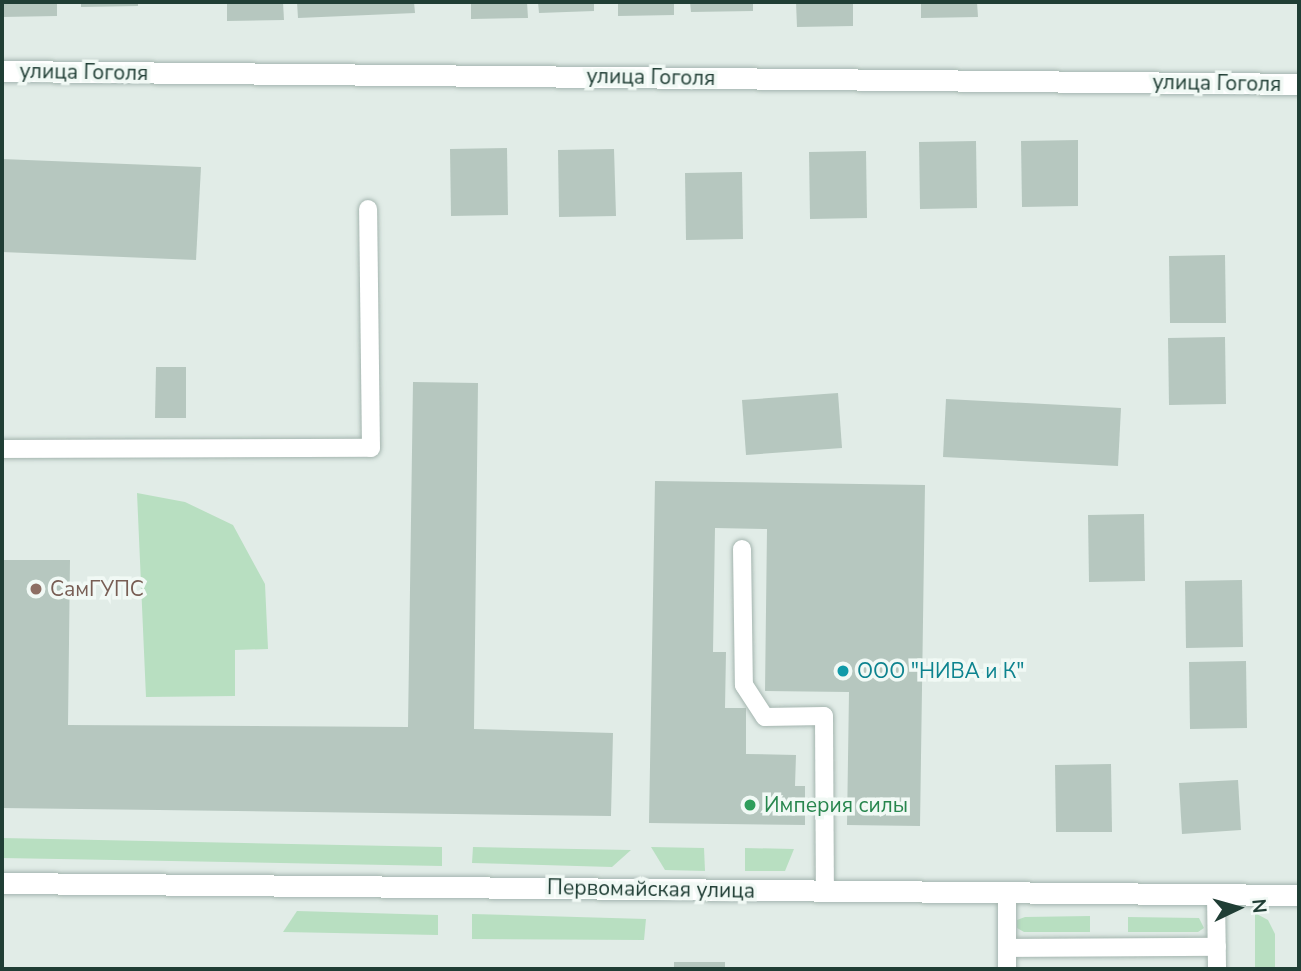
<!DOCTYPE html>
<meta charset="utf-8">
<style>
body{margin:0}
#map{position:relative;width:1301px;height:971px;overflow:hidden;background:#e1ece7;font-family:"Nunito Sans",sans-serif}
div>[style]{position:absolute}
.green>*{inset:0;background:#b8dfc1}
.building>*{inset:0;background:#b6c7bf}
.roads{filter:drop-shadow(0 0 2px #a3b4ae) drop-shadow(0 0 2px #a3b4ae)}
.lane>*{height:18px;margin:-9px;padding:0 9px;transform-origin:9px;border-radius:9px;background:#fff}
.street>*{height:21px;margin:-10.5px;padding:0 10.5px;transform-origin:10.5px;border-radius:10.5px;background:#fff}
.secondary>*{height:21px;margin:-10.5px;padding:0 10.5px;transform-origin:10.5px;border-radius:10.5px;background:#fff}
.dots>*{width:19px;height:19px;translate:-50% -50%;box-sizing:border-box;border:4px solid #f1f9f5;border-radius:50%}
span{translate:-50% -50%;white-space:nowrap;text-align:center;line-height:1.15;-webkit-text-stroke:7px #f1f9f5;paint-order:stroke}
.street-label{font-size:21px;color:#203e35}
.education-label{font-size:21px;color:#785e54}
.left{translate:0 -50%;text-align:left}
.culture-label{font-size:21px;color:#0d838f}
.leisure-label{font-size:21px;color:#27864d}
.frame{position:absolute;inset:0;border:4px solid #203e35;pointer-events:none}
.north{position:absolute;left:1203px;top:873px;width:70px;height:70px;-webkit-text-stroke:5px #f1f9f5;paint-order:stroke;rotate:85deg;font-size:19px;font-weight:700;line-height:28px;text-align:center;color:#203e35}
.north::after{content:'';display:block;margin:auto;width:24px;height:32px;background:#203e35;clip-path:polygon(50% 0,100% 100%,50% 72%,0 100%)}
</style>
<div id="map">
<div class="green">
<i style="clip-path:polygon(137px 493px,185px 502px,233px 525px,265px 584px,268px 649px,235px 650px,235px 696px,146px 697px)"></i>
<i style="clip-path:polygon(2px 838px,442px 847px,442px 866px,2px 858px)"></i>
<i style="clip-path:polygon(473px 847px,631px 850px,612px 867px,472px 863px)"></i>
<i style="clip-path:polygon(651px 847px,704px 848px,705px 871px,665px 870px)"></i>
<i style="clip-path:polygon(745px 848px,794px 849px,785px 871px,745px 871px)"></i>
<i style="clip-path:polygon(297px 911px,438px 915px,438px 935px,283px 932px)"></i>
<i style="clip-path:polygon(1255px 913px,1268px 920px,1275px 934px,1275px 969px,1255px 969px)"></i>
<i style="clip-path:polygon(472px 914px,646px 919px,644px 940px,472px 939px)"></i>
<i style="clip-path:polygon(1090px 916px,1090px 932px,1024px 932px,1017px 928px,1017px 920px,1025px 917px)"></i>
<i style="clip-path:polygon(1128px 917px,1199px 918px,1204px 928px,1198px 932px,1128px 932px)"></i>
</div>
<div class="building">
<i style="clip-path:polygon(2px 2px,57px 2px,57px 16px,2px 17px)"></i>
<i style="clip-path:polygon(81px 2px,138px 2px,138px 6px,81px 7px)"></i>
<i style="clip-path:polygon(227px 2px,283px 2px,284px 20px,227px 21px)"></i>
<i style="clip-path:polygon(297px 2px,414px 2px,415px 13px,298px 18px)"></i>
<i style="clip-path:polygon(471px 2px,527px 2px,528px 18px,471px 19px)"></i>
<i style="clip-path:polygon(538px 2px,594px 2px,594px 11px,539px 13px)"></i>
<i style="clip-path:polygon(618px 2px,674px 2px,674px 15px,618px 16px)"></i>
<i style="clip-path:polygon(690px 2px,753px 2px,753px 11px,691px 12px)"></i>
<i style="clip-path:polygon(796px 2px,853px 2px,853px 26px,797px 27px)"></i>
<i style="clip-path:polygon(921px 2px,977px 2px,978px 17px,921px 18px)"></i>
<i style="clip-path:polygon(1078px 140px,1078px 206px,1022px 207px,1021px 141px)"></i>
<i style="clip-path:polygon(976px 141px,977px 208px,920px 209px,919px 142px)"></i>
<i style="clip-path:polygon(507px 148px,508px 215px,451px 216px,450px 149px)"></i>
<i style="clip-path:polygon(614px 149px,616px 216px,559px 217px,558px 150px)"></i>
<i style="clip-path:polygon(866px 151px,867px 218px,810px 219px,809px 152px)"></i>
<i style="clip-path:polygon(2px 159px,201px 167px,196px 260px,2px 252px)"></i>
<i style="clip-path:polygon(742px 172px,743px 239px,686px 240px,685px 173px)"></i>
<i style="clip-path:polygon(1225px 255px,1226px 323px,1170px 323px,1169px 256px)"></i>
<i style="clip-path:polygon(1225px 337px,1226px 404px,1169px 405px,1168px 338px)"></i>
<i style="clip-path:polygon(156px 367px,186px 367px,186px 418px,155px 418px)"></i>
<i style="clip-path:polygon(413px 382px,478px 383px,474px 729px,613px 733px,611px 816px,2px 808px,2px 560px,70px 560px,68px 725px,408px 727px)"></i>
<i style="clip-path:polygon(838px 393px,842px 448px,746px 455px,742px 400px)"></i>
<i style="clip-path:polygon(946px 399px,1121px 408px,1118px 466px,943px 457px)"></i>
<i style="clip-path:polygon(655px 481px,925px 485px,920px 826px,847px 825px,849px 692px,765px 691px,767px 529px,715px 528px,713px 652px,726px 652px,725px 708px,746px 708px,746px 754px,796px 755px,795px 786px,805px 786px,805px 825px,649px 823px)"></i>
<i style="clip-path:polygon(1144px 514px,1145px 581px,1089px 582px,1088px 515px)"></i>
<i style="clip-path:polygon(1242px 580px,1243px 647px,1186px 648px,1185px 581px)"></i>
<i style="clip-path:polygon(1246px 661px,1247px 728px,1190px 729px,1189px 662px)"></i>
<i style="clip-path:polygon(1111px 764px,1112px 832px,1056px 832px,1055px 765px)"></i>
<i style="clip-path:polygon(1238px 780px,1241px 830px,1182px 834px,1179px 783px)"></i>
<i style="clip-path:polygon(674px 962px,725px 962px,725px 969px,674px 969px)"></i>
</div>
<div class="roads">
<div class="lane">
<i style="left:2px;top:449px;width:369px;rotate:-0.2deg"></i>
<i style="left:371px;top:448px;width:239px;rotate:-90.7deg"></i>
<i style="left:742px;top:549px;width:136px;rotate:89.2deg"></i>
<i style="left:744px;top:685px;width:38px;rotate:57deg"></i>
<i style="left:765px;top:717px;width:59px;rotate:-1deg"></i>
<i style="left:824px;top:716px;width:175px;rotate:89.7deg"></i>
<i style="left:1007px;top:893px;width:76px;rotate:90deg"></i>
<i style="left:1216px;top:895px;width:74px;rotate:89.2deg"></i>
<i style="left:1007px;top:948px;width:210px;rotate:-0.3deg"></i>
</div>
<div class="street">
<i style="left:2px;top:71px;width:1297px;rotate:0.57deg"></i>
</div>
<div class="secondary">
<i style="left:2px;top:883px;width:1297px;rotate:0.53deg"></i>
</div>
</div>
<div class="dots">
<i style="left:36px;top:589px;background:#8d6e63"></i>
<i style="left:843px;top:671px;background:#0f9aa8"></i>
<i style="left:750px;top:805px;background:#2e9e5b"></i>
</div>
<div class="street-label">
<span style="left:84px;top:72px;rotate:1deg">улица Гоголя</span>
<span style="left:651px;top:77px;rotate:1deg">улица Гоголя</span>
<span style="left:1217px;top:83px;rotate:1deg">улица Гоголя</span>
<span style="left:651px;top:889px;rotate:1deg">Первомайская улица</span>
</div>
<div class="education-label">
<span class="left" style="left:50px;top:589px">СамГУПС</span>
</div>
<div class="culture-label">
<span class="left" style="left:857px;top:671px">OOO "НИВА и К"</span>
</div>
<div class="leisure-label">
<span class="left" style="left:764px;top:805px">Империя силы</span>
</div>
<div class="frame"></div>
<div class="north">N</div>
</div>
